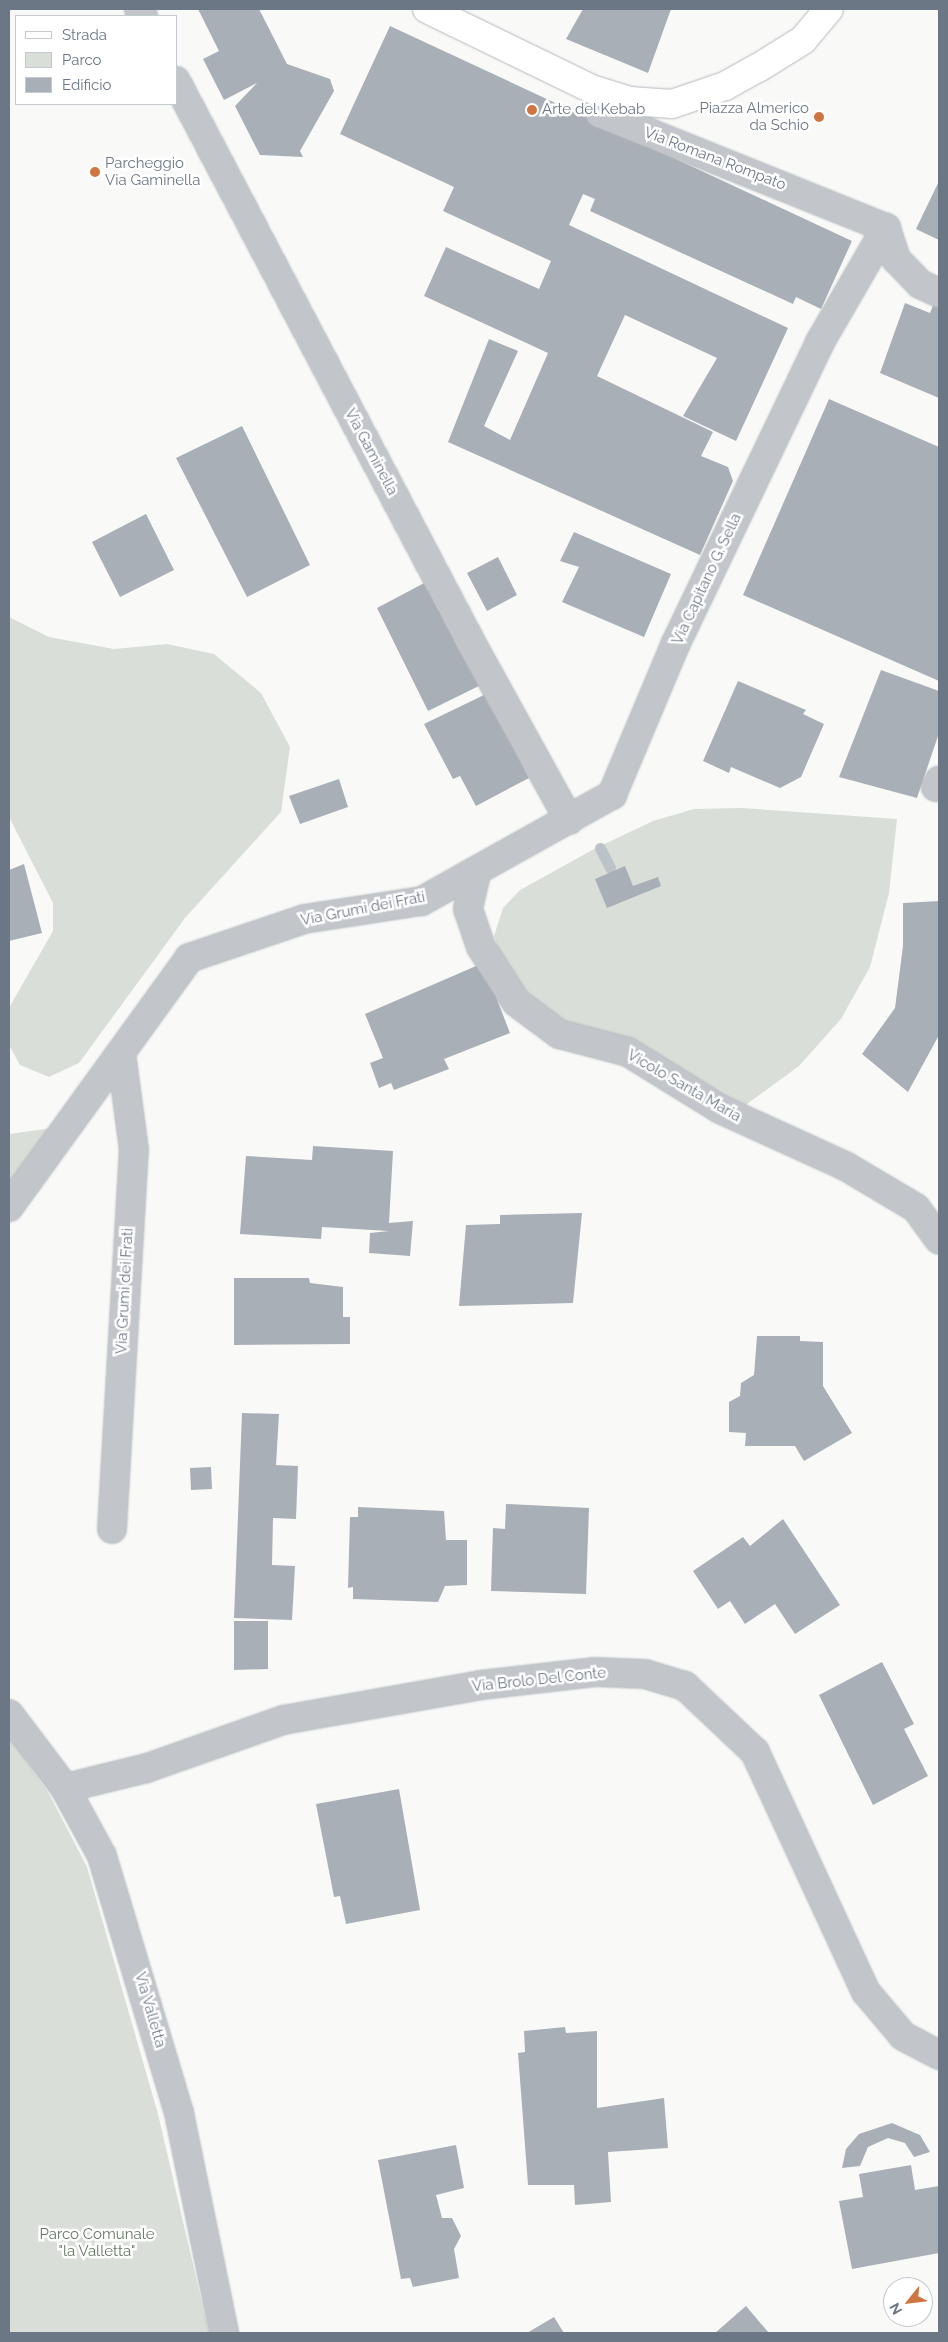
<!DOCTYPE html>
<style>
body{margin:0}
#map{position:relative;width:948px;height:2342px;overflow:hidden;background:#f9faf8;font-family:Raleway,sans-serif}
div>[style]{position:absolute}
.green>*{inset:0;background:#d9ded8}
.stream>*{height:11px;margin:-5.5px;padding:0 5.5px;transform-origin:5.5px;border-radius:5.5px;background:#bbc3c8}
.building>*{inset:0;background:#a9afb6}
.roads{filter:drop-shadow(0 0 1px #b4b8bd) drop-shadow(0 0 1px #b4b8bd)}
.street>*{height:28px;margin:-14px;padding:0 14px;transform-origin:14px;border-radius:14px;background:#c2c5c9}
.secondary>*{height:28px;margin:-14px;padding:0 14px;transform-origin:14px;border-radius:14px;background:#fff}
.dots>*{width:14px;height:14px;translate:-50% -50%;box-sizing:border-box;border:2px solid #fff;border-radius:50%}
span{translate:-50% -50%;white-space:nowrap;text-align:center;line-height:1.15;-webkit-text-stroke:5px #fff;paint-order:stroke}
.poi-label{font-size:15px;color:#6c7785}
.right{translate:-100% -50%;text-align:right}
.left{translate:0 -50%;text-align:left}
.street-label{font-size:15px;color:#6c7785}
.park-label{font-size:15px;color:#677866}
.frame{position:absolute;inset:0;border:10px solid #6c7785;pointer-events:none}
.legend{position:absolute;left:15px;top:15px;width:162px;height:90px;box-sizing:border-box;background:#fff;border:1px solid #c4c9ce;margin:0;padding:6px 9px;list-style:none;font-size:15px;color:#6c7785}
.legend li{display:flex;align-items:center;gap:10px;height:25px}
.legend b{width:25px;border:1px solid #c4c9ce}
.north{position:absolute;left:883px;top:2277px;width:50px;height:50px;box-sizing:border-box;background:#fff;border:1px solid #c4c9ce;border-radius:50%;rotate:241deg;font-size:14px;font-weight:700;line-height:20px;text-align:center;color:#6c7785}
.north::after{content:'';display:block;margin:auto;width:18px;height:22px;background:#cf7542;clip-path:polygon(50% 0,100% 100%,50% 72%,0 100%)}
</style>
<div id="map">
<div class="green">
<i style="clip-path:polygon(9px 617px,49px 637px,114px 649px,167px 644px,214px 654px,261px 693px,290px 747px,281px 812px,185px 918px,79px 1063px,49px 1077px,20px 1065px,9px 1045px,10px 1006px,53px 931px,53px 903px,9px 817px)"></i>
<i style="clip-path:polygon(742px 808px,897px 819px,889px 893px,870px 967px,841px 1019px,799px 1066px,740px 1109px,559px 1023px,524px 999px,503px 963px,494px 936px,503px 908px,520px 890px,596px 848px,653px 821px,694px 809px)"></i>
<i style="clip-path:polygon(52px 1128px,9px 1190px,9px 1134px)"></i>
<i style="clip-path:polygon(9px 1737px,48px 1792px,87px 1867px,158px 2114px,209px 2333px,9px 2333px)"></i>
</div>
<div class="stream">
<i style="left:600px;top:848px;width:22px;rotate:63deg"></i>
</div>
<div class="building">
<i style="clip-path:polygon(198px 9px,259px 9px,287px 64px,330px 79px,334px 91px,300px 151px,303px 157px,260px 155px,235px 106px,257px 83px,224px 100px,203px 59px,219px 51px)"></i>
<i style="clip-path:polygon(583px 9px,671px 9px,648px 73px,566px 39px)"></i>
<i style="clip-path:polygon(390px 26px,852px 241px,821px 309px,796px 297px,793px 304px,590px 211px,595px 199px,583px 194px,569px 225px,788px 328px,736px 441px,683px 416px,717px 358px,625px 315px,597px 376px,713px 432px,701px 456px,728px 467px,733px 481px,700px 555px,448px 442px,489px 339px,518px 351px,484px 426px,510px 440px,548px 353px,424px 296px,446px 247px,539px 289px,551px 261px,443px 211px,454px 187px,340px 134px)"></i>
<i style="clip-path:polygon(939px 181px,939px 240px,916px 229px)"></i>
<i style="clip-path:polygon(905px 303px,930px 313px,934px 303px,939px 305px,939px 398px,880px 373px)"></i>
<i style="clip-path:polygon(829px 399px,939px 447px,939px 681px,743px 595px)"></i>
<i style="clip-path:polygon(242px 426px,310px 565px,247px 597px,176px 458px)"></i>
<i style="clip-path:polygon(146px 514px,174px 570px,120px 597px,92px 542px)"></i>
<i style="clip-path:polygon(574px 532px,671px 574px,644px 637px,562px 602px,579px 567px,560px 561px)"></i>
<i style="clip-path:polygon(498px 557px,517px 595px,487px 611px,467px 573px)"></i>
<i style="clip-path:polygon(428px 581px,481px 685px,428px 711px,377px 608px)"></i>
<i style="clip-path:polygon(881px 670px,939px 691px,939px 733px,917px 798px,839px 777px)"></i>
<i style="clip-path:polygon(738px 681px,806px 710px,803px 714px,824px 724px,801px 777px,780px 788px,731px 767px,729px 773px,703px 761px)"></i>
<i style="clip-path:polygon(486px 694px,529px 778px,476px 806px,460px 776px,453px 779px,424px 724px)"></i>
<i style="clip-path:polygon(339px 779px,348px 807px,300px 824px,289px 796px)"></i>
<i style="clip-path:polygon(24px 864px,42px 933px,9px 941px,9px 870px)"></i>
<i style="clip-path:polygon(625px 866px,633px 886px,658px 877px,661px 886px,607px 908px,595px 879px)"></i>
<i style="clip-path:polygon(939px 901px,939px 1035px,908px 1092px,862px 1054px,895px 1008px,903px 946px,903px 903px)"></i>
<i style="clip-path:polygon(483px 963px,510px 1033px,444px 1059px,449px 1069px,394px 1090px,391px 1083px,379px 1088px,370px 1063px,383px 1058px,365px 1014px)"></i>
<i style="clip-path:polygon(313px 1146px,393px 1151px,389px 1223px,413px 1221px,410px 1256px,369px 1253px,370px 1233px,389px 1231px,322px 1227px,321px 1239px,240px 1234px,246px 1156px,312px 1160px)"></i>
<i style="clip-path:polygon(582px 1213px,573px 1303px,459px 1306px,466px 1225px,500px 1224px,500px 1215px)"></i>
<i style="clip-path:polygon(234px 1278px,309px 1278px,310px 1283px,343px 1287px,343px 1317px,350px 1317px,350px 1344px,234px 1345px)"></i>
<i style="clip-path:polygon(757px 1336px,800px 1336px,800px 1341px,823px 1342px,823px 1386px,852px 1433px,804px 1461px,795px 1446px,745px 1446px,746px 1433px,729px 1432px,729px 1402px,740px 1396px,741px 1383px,754px 1375px)"></i>
<i style="clip-path:polygon(242px 1413px,279px 1414px,276px 1465px,298px 1466px,296px 1519px,273px 1518px,272px 1565px,295px 1566px,292px 1620px,234px 1618px)"></i>
<i style="clip-path:polygon(211px 1467px,212px 1489px,191px 1490px,190px 1468px)"></i>
<i style="clip-path:polygon(506px 1504px,589px 1508px,586px 1594px,491px 1591px,493px 1528px,505px 1529px)"></i>
<i style="clip-path:polygon(358px 1507px,444px 1511px,446px 1540px,467px 1540px,467px 1585px,445px 1586px,438px 1602px,353px 1599px,353px 1587px,348px 1588px,350px 1517px,358px 1517px)"></i>
<i style="clip-path:polygon(783px 1519px,840px 1605px,795px 1634px,775px 1604px,745px 1624px,730px 1601px,718px 1609px,693px 1571px,743px 1537px,750px 1546px)"></i>
<i style="clip-path:polygon(234px 1621px,268px 1621px,268px 1669px,234px 1670px)"></i>
<i style="clip-path:polygon(882px 1662px,914px 1724px,904px 1729px,928px 1776px,873px 1805px,819px 1695px)"></i>
<i style="clip-path:polygon(399px 1789px,420px 1910px,346px 1924px,340px 1896px,334px 1897px,316px 1804px)"></i>
<i style="clip-path:polygon(565px 2027px,566px 2033px,597px 2031px,597px 2108px,664px 2098px,668px 2148px,608px 2152px,611px 2202px,575px 2205px,574px 2185px,528px 2185px,518px 2053px,525px 2052px,524px 2031px)"></i>
<i style="clip-path:polygon(892px 2123px,920px 2135px,930px 2152px,914px 2157px,905px 2143px,888px 2138px,868px 2147px,860px 2166px,842px 2168px,846px 2149px,859px 2134px)"></i>
<i style="clip-path:polygon(456px 2145px,464px 2188px,436px 2195px,442px 2218px,452px 2218px,461px 2236px,454px 2249px,459px 2278px,413px 2287px,410px 2278px,401px 2279px,378px 2160px)"></i>
<i style="clip-path:polygon(911px 2165px,915px 2190px,939px 2186px,939px 2253px,852px 2269px,839px 2201px,863px 2197px,859px 2174px)"></i>
<i style="clip-path:polygon(746px 2306px,769px 2333px,715px 2333px)"></i>
<i style="clip-path:polygon(554px 2317px,564px 2333px,527px 2333px)"></i>
</div>
<div class="roads">
<div class="street">
<i style="left:139px;top:9px;width:8px;rotate:60deg"></i>
<i style="left:176px;top:81px;width:638px;rotate:62.27deg"></i>
<i style="left:473px;top:646px;width:199px;rotate:61.1deg"></i>
<i style="left:594px;top:90px;width:24px;rotate:75deg"></i>
<i style="left:600px;top:113px;width:308px;rotate:21.9deg"></i>
<i style="left:886px;top:228px;width:33px;rotate:72deg"></i>
<i style="left:896px;top:259px;width:35px;rotate:46deg"></i>
<i style="left:920px;top:284px;width:21px;rotate:25deg"></i>
<i style="left:936px;top:787px;width:7px;rotate:-63deg"></i>
<i style="left:476px;top:874px;width:36px;rotate:103deg"></i>
<i style="left:468px;top:909px;width:40px;rotate:71.1deg"></i>
<i style="left:481px;top:947px;width:65px;rotate:57.5deg"></i>
<i style="left:516px;top:1002px;width:54px;rotate:36.7deg"></i>
<i style="left:559px;top:1034px;width:71px;rotate:14.6deg"></i>
<i style="left:628px;top:1052px;width:108px;rotate:31.8deg"></i>
<i style="left:720px;top:1109px;width:140px;rotate:24.5deg"></i>
<i style="left:847px;top:1167px;width:80px;rotate:30.7deg"></i>
<i style="left:916px;top:1208px;width:39px;rotate:54deg"></i>
<i style="left:9px;top:1207px;width:307px;rotate:-54.1deg"></i>
<i style="left:189px;top:958px;width:121px;rotate:-18.7deg"></i>
<i style="left:304px;top:919px;width:119px;rotate:-8.7deg"></i>
<i style="left:422px;top:901px;width:218px;rotate:-29.2deg"></i>
<i style="left:612px;top:795px;width:163px;rotate:-67.2deg"></i>
<i style="left:675px;top:645px;width:336px;rotate:-64.4deg"></i>
<i style="left:820px;top:342px;width:132px;rotate:-59.9deg"></i>
<i style="left:112px;top:1529px;width:380px;rotate:-86.7deg"></i>
<i style="left:134px;top:1150px;width:98px;rotate:-97.6deg"></i>
<i style="left:9px;top:1714px;width:93px;rotate:52.9deg"></i>
<i style="left:65px;top:1788px;width:77px;rotate:61.4deg"></i>
<i style="left:102px;top:1856px;width:268px;rotate:73.3deg"></i>
<i style="left:179px;top:2113px;width:225px;rotate:78.4deg"></i>
<i style="left:65px;top:1788px;width:84px;rotate:-13.7deg"></i>
<i style="left:147px;top:1768px;width:144px;rotate:-19.4deg"></i>
<i style="left:283px;top:1720px;width:201px;rotate:-10deg"></i>
<i style="left:481px;top:1685px;width:115px;rotate:-6.5deg"></i>
<i style="left:595px;top:1672px;width:50px;rotate:2.3deg"></i>
<i style="left:645px;top:1674px;width:42px;rotate:16.7deg"></i>
<i style="left:685px;top:1686px;width:96px;rotate:43.3deg"></i>
<i style="left:755px;top:1752px;width:264px;rotate:65.2deg"></i>
<i style="left:866px;top:1992px;width:57px;rotate:49.9deg"></i>
<i style="left:903px;top:2036px;width:41px;rotate:27.8deg"></i>
</div>
<div class="secondary">
<i style="left:427px;top:9px;width:186px;rotate:25.9deg"></i>
<i style="left:594px;top:90px;width:38px;rotate:17deg"></i>
<i style="left:630px;top:101px;width:42px;rotate:4.1deg"></i>
<i style="left:672px;top:104px;width:56px;rotate:-18.8deg"></i>
<i style="left:725px;top:86px;width:38px;rotate:-29deg"></i>
<i style="left:758px;top:68px;width:53px;rotate:-31.9deg"></i>
<i style="left:803px;top:40px;width:40px;rotate:-50deg"></i>
</div>
</div>
<div class="dots">
<i style="left:532px;top:110px;background:#cf7542"></i>
<i style="left:819px;top:117px;background:#cf7542"></i>
<i style="left:95px;top:172px;background:#cf7542"></i>
</div>
<div class="poi-label">
<span class="right" style="left:809px;top:117px">Piazza Almerico<br>da Schio</span>
<span class="left" style="left:542px;top:110px">Arte del Kebab</span>
<span class="left" style="left:105px;top:172px">Parcheggio<br>Via Gaminella</span>
</div>
<div class="street-label">
<span style="left:715px;top:159px;rotate:21deg">Via Romana Rompato</span>
<span style="left:371px;top:452px;rotate:62deg">Via Gaminella</span>
<span style="left:707px;top:579px;rotate:-65deg">Via Capitano G. Sella</span>
<span style="left:363px;top:909px;rotate:-11deg">Via Grumi dei Frati</span>
<span style="left:684px;top:1086px;rotate:30deg">Vicolo Santa Maria</span>
<span style="left:125px;top:1291px;rotate:-87deg">Via Grumi dei Frati</span>
<span style="left:539px;top:1680px;rotate:-6deg">Via Brolo Del Conte</span>
<span style="left:150px;top:2010px;rotate:74deg">Via Valletta</span>
</div>
<div class="park-label">
<span style="left:97px;top:2243px">Parco Comunale<br>"la Valletta"</span>
</div>
<div class="frame"></div>
<ul class="legend">
<li><b style="height:6px;background:#fff"></b>Strada</li>
<li><b style="height:14px;background:#d9ded8"></b>Parco</li>
<li><b style="height:14px;background:#a9afb6"></b>Edificio</li>
</ul>
<div class="north">N</div>
</div>
